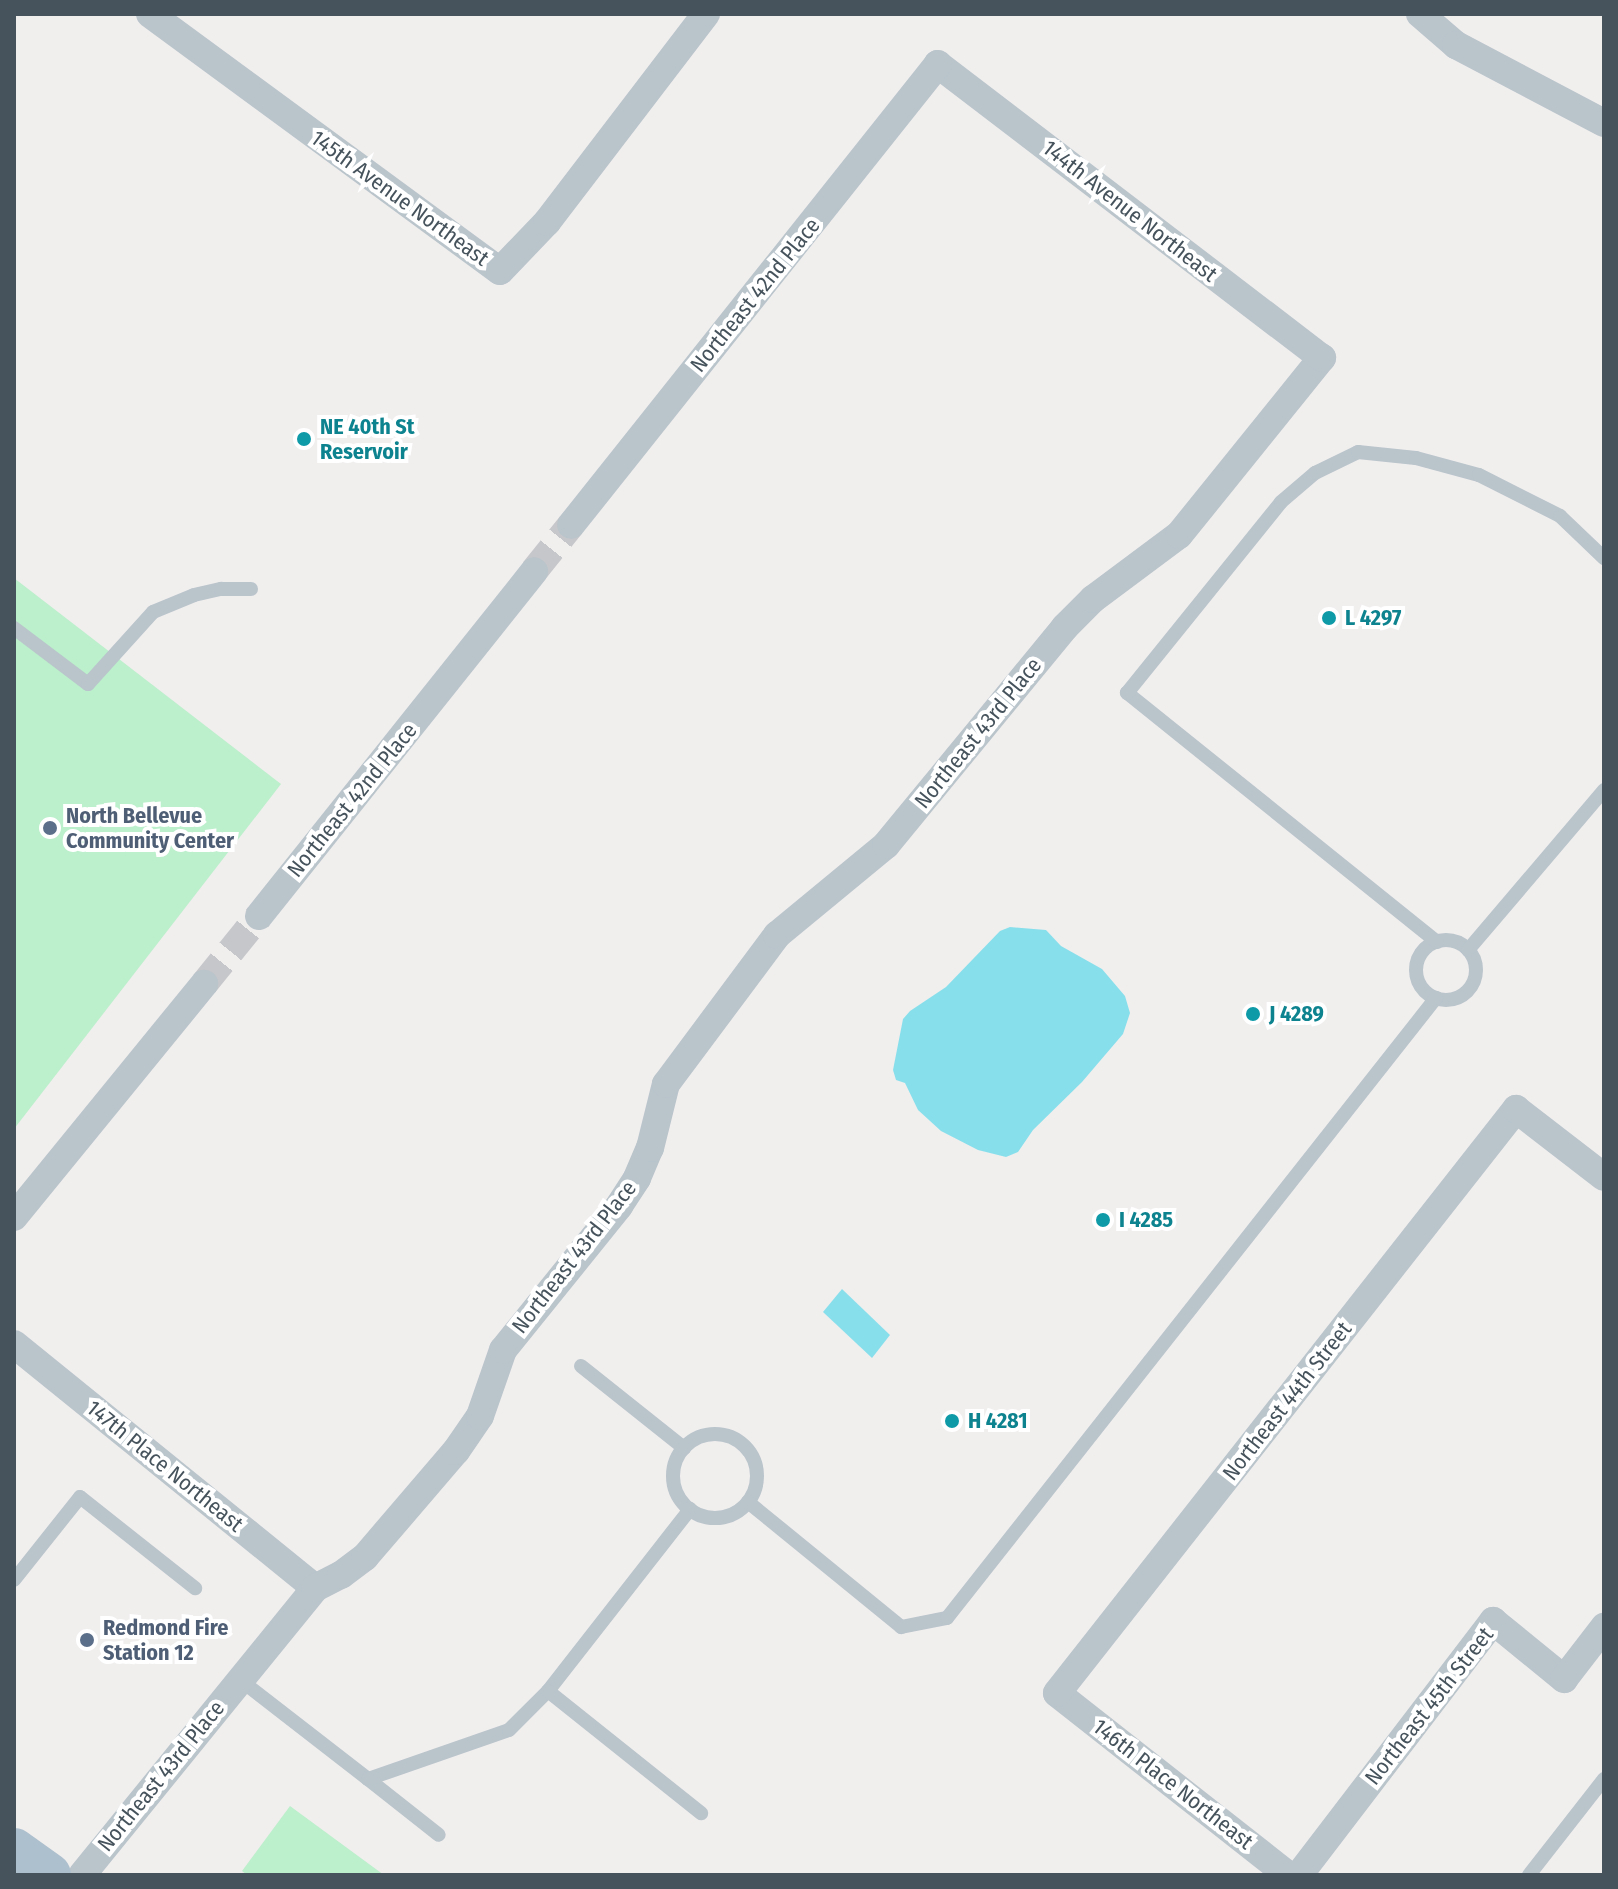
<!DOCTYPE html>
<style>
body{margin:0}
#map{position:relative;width:1618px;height:1889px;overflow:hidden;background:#f1eeee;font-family:"Fira Sans Condensed",sans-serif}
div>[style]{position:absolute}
.green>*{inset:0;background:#bcefcc}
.water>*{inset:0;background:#88dfec}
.minor-tunnel>*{height:28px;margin-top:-14px;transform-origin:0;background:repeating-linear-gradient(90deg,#c6c7ca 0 28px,transparent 0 42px)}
.service>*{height:14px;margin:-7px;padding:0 7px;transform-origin:7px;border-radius:7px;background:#b9c4cb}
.service>.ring{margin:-7px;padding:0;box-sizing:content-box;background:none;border:14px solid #b9c4cb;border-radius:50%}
.minor>*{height:28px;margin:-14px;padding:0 14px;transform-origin:14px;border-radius:14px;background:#b9c4cb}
.primary>*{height:44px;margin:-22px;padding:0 22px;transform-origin:22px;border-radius:22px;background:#adc0cd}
.dots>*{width:22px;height:22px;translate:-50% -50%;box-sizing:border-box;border:4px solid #fff;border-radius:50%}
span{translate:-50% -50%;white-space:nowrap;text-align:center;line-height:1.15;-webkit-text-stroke:8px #fff;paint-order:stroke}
.street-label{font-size:22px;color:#46535c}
.culture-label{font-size:22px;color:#0d838f;font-weight:700}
.left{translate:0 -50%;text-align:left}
.service-label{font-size:22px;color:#4e5e75;font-weight:700}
.frame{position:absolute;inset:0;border:16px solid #46535c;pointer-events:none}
</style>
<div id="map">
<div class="green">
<i style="clip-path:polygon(14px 578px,281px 784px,14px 1129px)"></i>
<i style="clip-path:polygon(290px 1806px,384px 1875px,247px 1875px,242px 1871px)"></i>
</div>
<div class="water">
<i style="clip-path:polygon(1010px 927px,1046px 930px,1061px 946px,1102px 969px,1125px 996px,1130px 1013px,1123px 1034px,1082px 1082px,1033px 1130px,1018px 1152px,1006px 1157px,978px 1150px,941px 1131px,918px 1110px,905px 1083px,896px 1080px,893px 1070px,903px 1019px,910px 1011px,946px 987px,1000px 931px)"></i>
<i style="clip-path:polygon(842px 1289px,890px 1335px,872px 1358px,823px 1312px)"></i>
</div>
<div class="minor-tunnel">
<i style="left:534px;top:571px;width:59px;rotate:-51.2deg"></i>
<i style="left:204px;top:984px;width:87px;rotate:-51deg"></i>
</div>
<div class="service">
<i style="left:14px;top:628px;width:93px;rotate:37.1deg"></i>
<i style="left:88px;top:684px;width:97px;rotate:-47.9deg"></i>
<i style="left:153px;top:612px;width:44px;rotate:-22.5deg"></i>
<i style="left:194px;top:595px;width:28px;rotate:-13deg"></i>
<i style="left:221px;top:589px;width:30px"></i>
<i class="ring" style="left:1416px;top:940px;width:46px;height:46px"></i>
<i style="left:1437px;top:942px;width:398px;rotate:-141.2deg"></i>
<i style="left:1127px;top:693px;width:245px;rotate:-51.1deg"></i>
<i style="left:1281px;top:502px;width:45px;rotate:-40.5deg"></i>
<i style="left:1315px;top:473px;width:48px;rotate:-26deg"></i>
<i style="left:1358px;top:452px;width:58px;rotate:5.9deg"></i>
<i style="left:1416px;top:458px;width:65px;rotate:15.1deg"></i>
<i style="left:1479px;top:475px;width:91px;rotate:26.8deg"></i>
<i style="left:1560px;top:516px;width:61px;rotate:43.7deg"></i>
<i style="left:1468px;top:950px;width:210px;rotate:-49.6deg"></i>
<i style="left:581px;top:1366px;width:132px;rotate:38.5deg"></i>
<i class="ring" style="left:673px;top:1434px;width:70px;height:70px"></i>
<i style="left:748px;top:1502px;width:198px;rotate:39.2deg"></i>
<i style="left:901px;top:1627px;width:47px;rotate:-11.1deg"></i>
<i style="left:947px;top:1618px;width:790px;rotate:-51.74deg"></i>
<i style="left:14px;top:1580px;width:106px;rotate:-51.5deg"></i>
<i style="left:80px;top:1497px;width:147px;rotate:38.4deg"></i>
<i style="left:239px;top:1679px;width:163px;rotate:37.8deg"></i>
<i style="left:368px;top:1779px;width:149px;rotate:-19.2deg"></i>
<i style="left:509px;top:1730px;width:55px;rotate:-45deg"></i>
<i style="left:548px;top:1691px;width:231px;rotate:-52deg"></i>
<i style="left:548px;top:1691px;width:196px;rotate:38.6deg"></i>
<i style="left:368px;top:1779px;width:90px;rotate:38.3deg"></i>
<i style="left:1529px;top:1875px;width:122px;rotate:-52deg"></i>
</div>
<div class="minor">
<i style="left:150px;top:14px;width:434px;rotate:36.3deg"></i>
<i style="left:500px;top:271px;width:68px;rotate:-46.2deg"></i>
<i style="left:547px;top:222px;width:262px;rotate:-52.6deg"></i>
<i style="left:1420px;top:14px;width:48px;rotate:40.7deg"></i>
<i style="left:1456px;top:45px;width:167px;rotate:27.8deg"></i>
<i style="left:259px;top:916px;width:441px;rotate:-51.4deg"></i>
<i style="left:14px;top:1217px;width:301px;rotate:-50.8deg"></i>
<i style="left:14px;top:1344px;width:387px;rotate:39deg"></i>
<i style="left:82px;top:1875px;width:370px;rotate:-50.9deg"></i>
<i style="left:315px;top:1588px;width:29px;rotate:-27deg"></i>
<i style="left:341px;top:1575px;width:30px;rotate:-37deg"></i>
<i style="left:365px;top:1557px;width:140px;rotate:-49.4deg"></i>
<i style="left:456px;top:1451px;width:42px;rotate:-55.6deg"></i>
<i style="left:480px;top:1416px;width:70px;rotate:-70.8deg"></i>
<i style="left:503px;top:1350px;width:185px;rotate:-51.1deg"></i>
<i style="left:619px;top:1206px;width:33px;rotate:-57deg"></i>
<i style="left:637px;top:1178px;width:33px;rotate:-67deg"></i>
<i style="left:650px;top:1148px;width:66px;rotate:-76deg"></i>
<i style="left:666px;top:1084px;width:186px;rotate:-53.3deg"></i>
<i style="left:777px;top:935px;width:141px;rotate:-39.5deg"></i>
<i style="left:886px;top:845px;width:282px;rotate:-50.6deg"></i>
<i style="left:1065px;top:627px;width:40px;rotate:-45deg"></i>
<i style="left:1093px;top:599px;width:107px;rotate:-36.7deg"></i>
<i style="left:1179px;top:535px;width:228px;rotate:-51.1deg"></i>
<i style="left:1322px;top:358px;width:484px;rotate:-142.6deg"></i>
<i style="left:938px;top:64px;width:589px;rotate:128.52deg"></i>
<i style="left:1288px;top:1875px;width:294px;rotate:-141.8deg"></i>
<i style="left:1057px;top:1693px;width:743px;rotate:-51.83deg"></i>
<i style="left:1516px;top:1109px;width:111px;rotate:37.7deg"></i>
<i style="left:1299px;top:1875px;width:320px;rotate:-52.6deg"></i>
<i style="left:1493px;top:1621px;width:92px;rotate:39.2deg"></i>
<i style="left:1564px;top:1679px;width:66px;rotate:-52.4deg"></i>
</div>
<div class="primary">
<i style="left:14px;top:1850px;width:43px;rotate:35.5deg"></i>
</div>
<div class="dots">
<i style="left:304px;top:439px;background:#0f9aa8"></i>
<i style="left:1329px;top:618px;background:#0f9aa8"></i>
<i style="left:50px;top:828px;background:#5c6f8a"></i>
<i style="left:1253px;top:1014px;background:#0f9aa8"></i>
<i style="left:1103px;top:1220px;background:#0f9aa8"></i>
<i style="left:952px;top:1421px;background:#0f9aa8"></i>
<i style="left:87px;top:1640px;background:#5c6f8a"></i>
</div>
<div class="street-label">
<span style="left:400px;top:198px;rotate:36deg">145th Avenue Northeast</span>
<span style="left:1130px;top:211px;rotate:38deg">144th Avenue Northeast</span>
<span style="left:755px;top:295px;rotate:-51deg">Northeast 42nd Place</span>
<span style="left:978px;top:733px;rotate:-51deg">Northeast 43rd Place</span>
<span style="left:352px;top:800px;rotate:-51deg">Northeast 42nd Place</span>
<span style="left:574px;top:1257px;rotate:-52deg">Northeast 43rd Place</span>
<span style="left:1287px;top:1401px;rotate:-52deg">Northeast 44th Street</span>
<span style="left:165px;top:1466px;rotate:39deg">147th Place Northeast</span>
<span style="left:1429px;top:1706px;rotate:-52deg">Northeast 45th Street</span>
<span style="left:161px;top:1776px;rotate:-51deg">Northeast 43rd Place</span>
<span style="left:1173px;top:1784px;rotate:38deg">146th Place Northeast</span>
</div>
<div class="culture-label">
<span class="left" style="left:320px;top:439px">NE 40th St<br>Reservoir</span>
<span class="left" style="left:1345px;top:618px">L 4297</span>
<span class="left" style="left:1269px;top:1014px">J 4289</span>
<span class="left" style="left:1119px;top:1220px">I 4285</span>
<span class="left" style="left:968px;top:1421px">H 4281</span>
</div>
<div class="service-label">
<span class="left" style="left:66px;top:828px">North Bellevue<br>Community Center</span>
<span class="left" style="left:103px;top:1640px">Redmond Fire<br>Station 12</span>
</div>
<div class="frame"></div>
</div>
